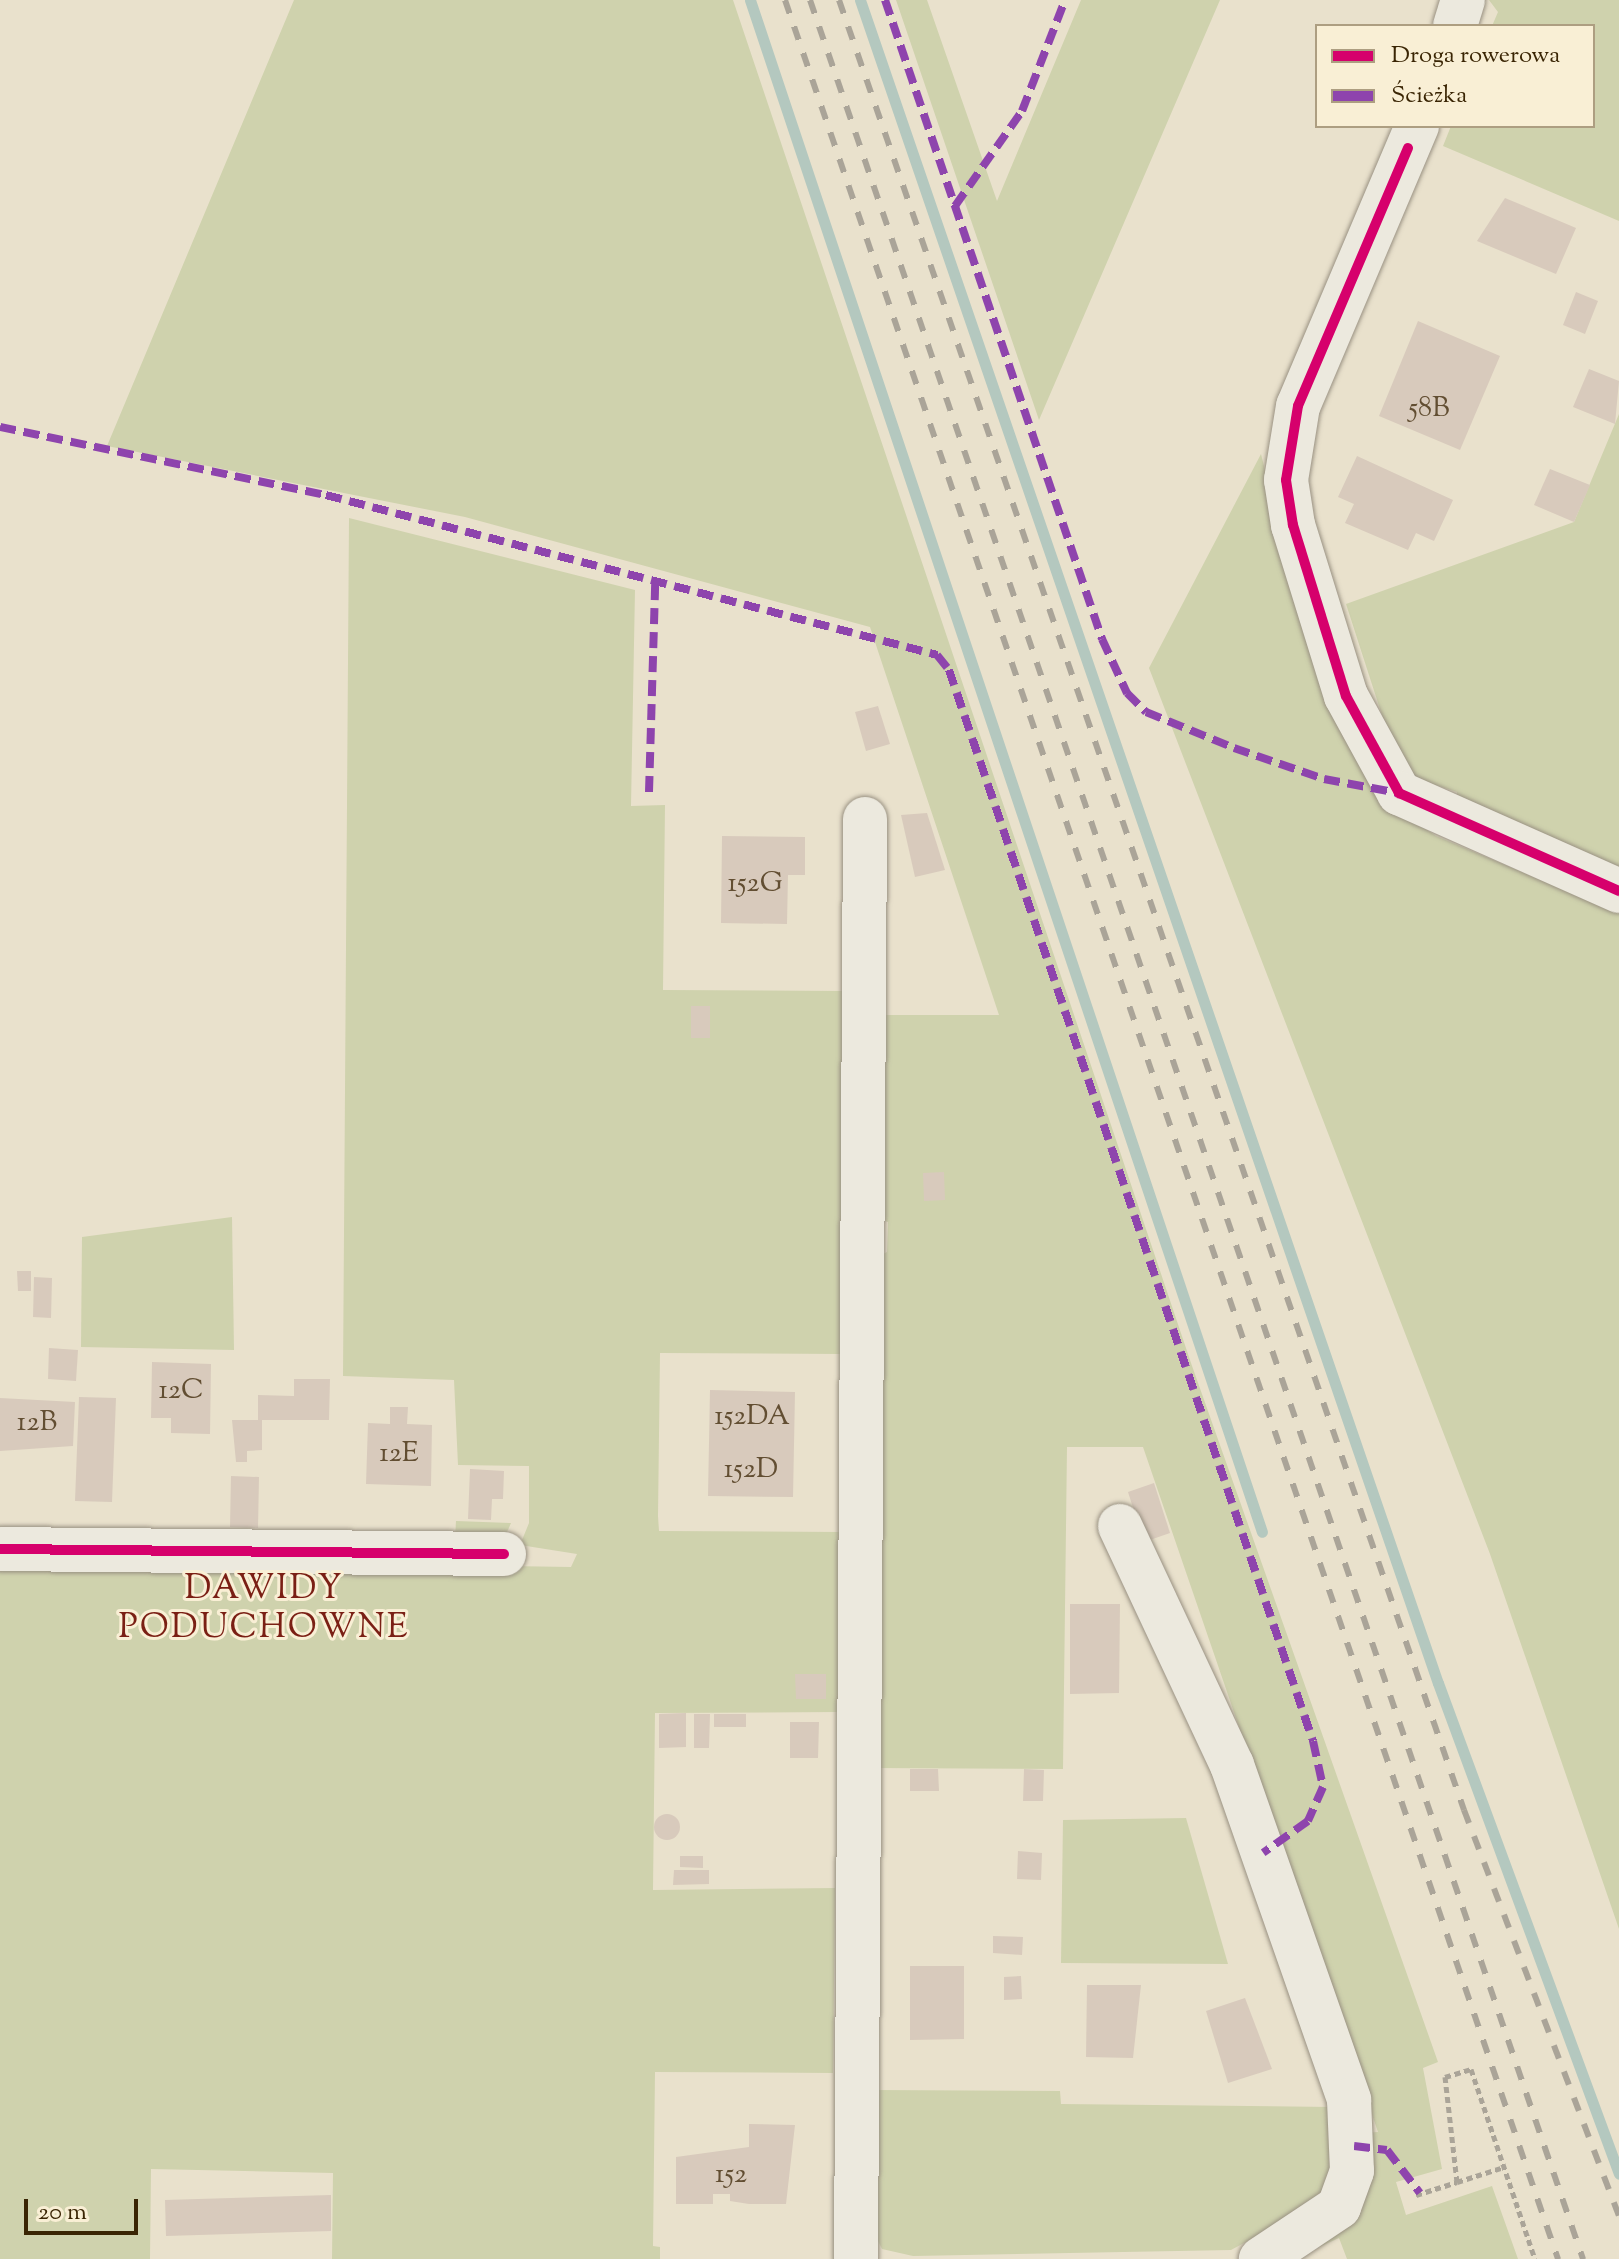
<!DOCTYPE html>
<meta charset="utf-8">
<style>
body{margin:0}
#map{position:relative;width:1619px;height:2259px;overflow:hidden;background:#e9e1cc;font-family:"Sorts Mill Goudy",serif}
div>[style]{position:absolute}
.green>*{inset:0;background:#cfd2ad}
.stream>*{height:11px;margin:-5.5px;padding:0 5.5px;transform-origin:5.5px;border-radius:5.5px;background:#b4c8bf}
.building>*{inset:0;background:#d8cabc}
.round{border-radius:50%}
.path>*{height:5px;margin-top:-2.5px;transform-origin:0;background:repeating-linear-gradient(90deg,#aaa498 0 6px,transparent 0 10px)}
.roads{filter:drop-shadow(0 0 2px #999182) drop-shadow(0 0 2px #999182)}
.minor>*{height:44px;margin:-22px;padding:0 22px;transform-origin:22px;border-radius:22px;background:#ece9de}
.rail>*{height:6px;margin-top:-3px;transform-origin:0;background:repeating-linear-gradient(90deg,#aaa498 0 14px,transparent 0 28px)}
.quiet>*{height:8px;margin-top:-4px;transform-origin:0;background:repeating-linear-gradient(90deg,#8e44ad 0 16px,transparent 0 24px)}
.cycleway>*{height:10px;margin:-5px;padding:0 5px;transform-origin:5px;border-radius:5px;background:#d6006c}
span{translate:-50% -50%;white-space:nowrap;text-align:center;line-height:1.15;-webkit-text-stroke:6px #f9efd5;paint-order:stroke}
.number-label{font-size:28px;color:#624e32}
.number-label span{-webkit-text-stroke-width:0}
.neighbourhood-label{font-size:34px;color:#7a1f14;letter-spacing:2px}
.legend{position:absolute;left:1315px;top:24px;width:280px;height:104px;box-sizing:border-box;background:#f9efd5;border:2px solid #ad9e81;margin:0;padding:10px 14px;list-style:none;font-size:24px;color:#3a2504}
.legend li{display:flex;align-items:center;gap:16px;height:40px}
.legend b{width:40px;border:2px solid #ad9e81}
.scale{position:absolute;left:24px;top:2199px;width:114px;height:36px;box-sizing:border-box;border:4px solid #3a2504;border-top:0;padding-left:10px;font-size:24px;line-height:28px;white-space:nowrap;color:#3a2504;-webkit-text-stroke:6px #f9efd5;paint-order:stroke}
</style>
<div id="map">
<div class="green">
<i style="clip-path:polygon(294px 0,733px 0,1191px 1363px,1438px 2062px,1423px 2068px,1442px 2169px,1396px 2182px,1406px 2215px,1492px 2186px,1518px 2259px,1347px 2259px,1339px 2238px,1317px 2248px,1364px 2133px,1378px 2132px,1143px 1447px,1067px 1447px,1063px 1769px,872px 1768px,875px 1258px,887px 1252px,888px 1222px,878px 1219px,878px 1015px,999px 1015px,870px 627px,465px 517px,107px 446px)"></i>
<i style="clip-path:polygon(896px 0,927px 0,997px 201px,1081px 0,1220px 0,1039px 420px)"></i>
<i style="clip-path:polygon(1489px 0,1619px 0,1619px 221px,1443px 146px,1451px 126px,1593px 126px,1593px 26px,1492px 26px,1498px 12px)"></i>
<i style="clip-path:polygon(1619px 414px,1619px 868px,1455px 805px,1457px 792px,1401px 774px,1346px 604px,1574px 522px)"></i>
<i style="clip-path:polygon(1261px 454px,1302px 619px,1383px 800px,1436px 836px,1619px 913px,1619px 1929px,1490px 1554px,1149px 668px)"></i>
<i style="clip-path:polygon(349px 518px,635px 590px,631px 806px,665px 805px,663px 990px,843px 991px,841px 1354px,660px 1353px,658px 1516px,659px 1531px,839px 1532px,838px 1712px,655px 1713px,653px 1890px,835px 1888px,833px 2073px,655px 2072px,653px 2246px,660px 2247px,660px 2259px,332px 2259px,333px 2173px,151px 2169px,150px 2259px,0 2259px,0 1557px,571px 1567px,577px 1554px,520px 1545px,529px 1523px,529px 1466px,458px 1465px,454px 1380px,343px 1376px)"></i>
<i style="clip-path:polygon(232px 1217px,234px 1350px,81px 1347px,82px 1237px)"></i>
<i style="clip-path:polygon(456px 1521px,511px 1523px,504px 1539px,455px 1539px)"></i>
<i style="clip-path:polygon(1186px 1818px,1228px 1964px,1061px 1963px,1063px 1820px)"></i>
<i style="clip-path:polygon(869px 2090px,1060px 2091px,1061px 2104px,1333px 2107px,1342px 2130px,1322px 2201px,1231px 2250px,913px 2256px,882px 2249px,873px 2231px)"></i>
</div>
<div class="stream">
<i style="left:750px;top:0;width:1615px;rotate:71.52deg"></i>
<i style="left:860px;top:0;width:1779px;rotate:71.05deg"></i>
<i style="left:1438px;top:1683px;width:523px;rotate:69.76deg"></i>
</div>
<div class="building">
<i style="clip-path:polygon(1505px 198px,1576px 228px,1556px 274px,1477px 241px)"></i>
<i style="clip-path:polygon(1576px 292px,1598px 301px,1585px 334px,1563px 325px)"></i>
<i style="clip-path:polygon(1418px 321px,1500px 356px,1460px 450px,1379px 416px)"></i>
<i style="clip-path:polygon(1589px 369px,1619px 381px,1615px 424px,1573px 407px)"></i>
<i style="clip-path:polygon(1357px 456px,1453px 500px,1434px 541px,1416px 533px,1408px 550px,1345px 523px,1354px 504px,1338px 497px)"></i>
<i style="clip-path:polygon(1550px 469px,1590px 485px,1574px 522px,1534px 505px)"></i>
<i style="clip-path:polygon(878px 706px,890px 744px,866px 751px,855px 712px)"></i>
<i style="clip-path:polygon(927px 813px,945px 870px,915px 877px,901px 815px)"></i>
<i style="clip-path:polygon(722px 836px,805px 837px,805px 875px,788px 875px,787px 924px,721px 923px)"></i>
<i style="clip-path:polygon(691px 1006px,710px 1006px,710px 1038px,691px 1038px)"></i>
<i style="clip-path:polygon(944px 1172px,945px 1200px,924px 1201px,923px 1173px)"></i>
<i style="clip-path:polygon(17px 1271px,31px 1271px,31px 1291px,18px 1291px)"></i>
<i style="clip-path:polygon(34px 1277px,52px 1278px,51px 1318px,33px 1317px)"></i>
<i style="clip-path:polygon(49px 1348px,78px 1350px,76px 1381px,48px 1379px)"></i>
<i style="clip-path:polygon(152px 1362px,211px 1364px,210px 1434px,171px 1433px,171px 1418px,151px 1418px)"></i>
<i style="clip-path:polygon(294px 1379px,330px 1379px,329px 1420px,262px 1420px,262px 1450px,247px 1451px,247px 1462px,236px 1462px,232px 1420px,258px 1420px,258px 1395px,294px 1396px)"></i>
<i style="clip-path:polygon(710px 1390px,795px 1392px,793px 1497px,708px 1496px)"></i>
<i style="clip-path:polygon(79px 1397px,116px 1398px,112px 1502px,75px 1501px)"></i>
<i style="clip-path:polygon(0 1398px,75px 1402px,73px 1446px,0 1451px)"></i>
<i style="clip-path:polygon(390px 1407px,408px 1407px,407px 1424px,432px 1425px,431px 1486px,366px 1484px,368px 1423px,390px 1424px)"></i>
<i style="clip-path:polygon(470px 1469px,504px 1471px,503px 1499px,492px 1499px,491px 1520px,468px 1519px)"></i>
<i style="clip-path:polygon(231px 1476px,259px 1477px,258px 1528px,230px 1527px)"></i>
<i style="clip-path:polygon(1154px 1483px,1170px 1533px,1144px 1542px,1128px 1492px)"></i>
<i style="clip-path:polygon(1070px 1604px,1120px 1604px,1119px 1693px,1070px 1694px)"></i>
<i style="clip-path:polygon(795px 1674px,826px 1674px,826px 1699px,796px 1699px)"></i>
<i style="clip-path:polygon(686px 1713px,686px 1747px,659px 1748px,659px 1714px)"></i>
<i style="clip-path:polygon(694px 1714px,710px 1714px,709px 1748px,694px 1748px)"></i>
<i style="clip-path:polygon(714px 1714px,746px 1714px,746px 1727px,714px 1727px)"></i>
<i style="clip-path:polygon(790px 1722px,819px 1722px,818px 1758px,790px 1758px)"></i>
<i style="clip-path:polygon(910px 1769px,938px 1769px,939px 1791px,910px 1791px)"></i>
<i style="clip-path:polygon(1024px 1769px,1044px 1770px,1043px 1801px,1023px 1801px)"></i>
<i class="round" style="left:654px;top:1814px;width:26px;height:26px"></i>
<i style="clip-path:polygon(1018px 1851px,1042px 1853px,1041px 1880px,1017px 1879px)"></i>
<i style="clip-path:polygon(680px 1856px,703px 1856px,703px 1868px,680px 1867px)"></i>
<i style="clip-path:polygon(674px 1870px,709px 1870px,709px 1884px,673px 1885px)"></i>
<i style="clip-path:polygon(993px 1936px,1023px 1937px,1022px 1955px,993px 1953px)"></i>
<i style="clip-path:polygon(910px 1966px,964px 1966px,964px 2039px,910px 2040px)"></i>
<i style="clip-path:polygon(1021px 1976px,1022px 1999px,1004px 2000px,1004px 1977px)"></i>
<i style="clip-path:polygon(1087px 1985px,1141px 1985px,1133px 2058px,1086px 2057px)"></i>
<i style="clip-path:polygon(1245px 1998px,1272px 2069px,1228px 2083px,1206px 2011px)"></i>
<i style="clip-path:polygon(749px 2124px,795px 2125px,786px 2204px,749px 2204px,730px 2201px,730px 2194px,713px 2194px,713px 2204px,676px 2204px,676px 2157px,749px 2147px)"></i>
<i style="clip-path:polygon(331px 2195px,331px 2231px,166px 2236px,165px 2200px)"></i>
</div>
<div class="path">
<i style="left:1457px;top:2182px;width:49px;rotate:-17.7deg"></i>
<i style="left:1416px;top:2195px;width:43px;rotate:-17.6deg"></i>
<i style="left:1457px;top:2182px;width:106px;rotate:-96.5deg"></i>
<i style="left:1445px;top:2077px;width:27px;rotate:-17deg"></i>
<i style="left:1471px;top:2069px;width:200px;rotate:71.4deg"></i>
</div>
<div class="roads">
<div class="minor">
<i style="left:1455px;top:26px;width:27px;rotate:-73deg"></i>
<i style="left:1417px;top:126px;width:304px;rotate:113deg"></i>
<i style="left:1298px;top:406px;width:75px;rotate:99.2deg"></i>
<i style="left:1286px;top:480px;width:46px;rotate:81.2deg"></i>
<i style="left:1293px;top:525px;width:179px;rotate:72.8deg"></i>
<i style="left:1346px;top:696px;width:111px;rotate:61.3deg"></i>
<i style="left:1399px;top:793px;width:241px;rotate:24deg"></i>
<i style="left:1120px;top:1526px;width:264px;rotate:64.9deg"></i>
<i style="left:1232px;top:1765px;width:355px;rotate:70.7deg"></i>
<i style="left:1349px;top:2100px;width:71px;rotate:87.6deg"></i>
<i style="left:1352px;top:2171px;width:38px;rotate:110deg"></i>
<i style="left:1339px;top:2207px;width:94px;rotate:146.3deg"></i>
<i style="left:0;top:1549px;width:504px;rotate:0.57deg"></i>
<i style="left:856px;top:2259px;width:1440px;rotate:-89.64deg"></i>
</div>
</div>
<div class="rail">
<i style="left:785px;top:0;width:2388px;rotate:71.11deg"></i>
<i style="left:810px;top:0;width:2388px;rotate:71.11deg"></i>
<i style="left:839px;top:0;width:1915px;rotate:70.95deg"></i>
<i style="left:1464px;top:1810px;width:434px;rotate:69.1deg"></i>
</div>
<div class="quiet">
<i style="left:885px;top:0;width:675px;rotate:71.24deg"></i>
<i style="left:1102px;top:639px;width:60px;rotate:65.2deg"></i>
<i style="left:1127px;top:693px;width:27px;rotate:45deg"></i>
<i style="left:1146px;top:712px;width:95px;rotate:22.2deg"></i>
<i style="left:1234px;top:748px;width:95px;rotate:19deg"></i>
<i style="left:1324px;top:779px;width:76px;rotate:10.6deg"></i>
<i style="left:955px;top:206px;width:116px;rotate:-54.8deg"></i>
<i style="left:1022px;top:111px;width:119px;rotate:-68.8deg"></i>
<i style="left:0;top:427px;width:333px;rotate:11.8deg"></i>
<i style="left:326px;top:495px;width:632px;rotate:14.67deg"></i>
<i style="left:937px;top:655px;width:19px;rotate:51deg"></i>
<i style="left:949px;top:670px;width:1131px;rotate:71.23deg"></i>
<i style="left:1313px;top:1741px;width:47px;rotate:77.7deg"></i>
<i style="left:1323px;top:1787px;width:37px;rotate:114deg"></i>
<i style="left:1308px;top:1821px;width:55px;rotate:144.6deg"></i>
<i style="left:649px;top:792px;width:208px;rotate:-88.3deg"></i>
<i style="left:1354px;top:2146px;width:33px;rotate:7deg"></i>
<i style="left:1387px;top:2150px;width:54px;rotate:52.5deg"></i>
</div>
<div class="cycleway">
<i style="left:1408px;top:148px;width:280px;rotate:113.1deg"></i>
<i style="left:1298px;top:406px;width:75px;rotate:99.2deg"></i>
<i style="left:1286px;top:480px;width:46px;rotate:81.2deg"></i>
<i style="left:1293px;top:525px;width:179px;rotate:72.8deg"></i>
<i style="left:1346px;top:696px;width:111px;rotate:61.3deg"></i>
<i style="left:1399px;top:793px;width:241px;rotate:24deg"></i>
<i style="left:0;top:1549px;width:504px;rotate:0.57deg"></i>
</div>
<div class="number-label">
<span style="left:1429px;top:409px">58B</span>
<span style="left:755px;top:884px">152G</span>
<span style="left:181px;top:1391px">12C</span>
<span style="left:752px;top:1417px">152DA</span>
<span style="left:37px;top:1423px">12B</span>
<span style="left:399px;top:1454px">12E</span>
<span style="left:751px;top:1470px">152D</span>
<span style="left:731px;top:2175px">152</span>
</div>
<div class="neighbourhood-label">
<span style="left:264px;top:1609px">DAWIDY<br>PODUCHOWNE</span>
</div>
<ul class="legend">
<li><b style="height:10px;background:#d6006c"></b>Droga rowerowa</li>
<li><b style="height:10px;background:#8e44ad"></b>Ścieżka</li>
</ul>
<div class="scale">20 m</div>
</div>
